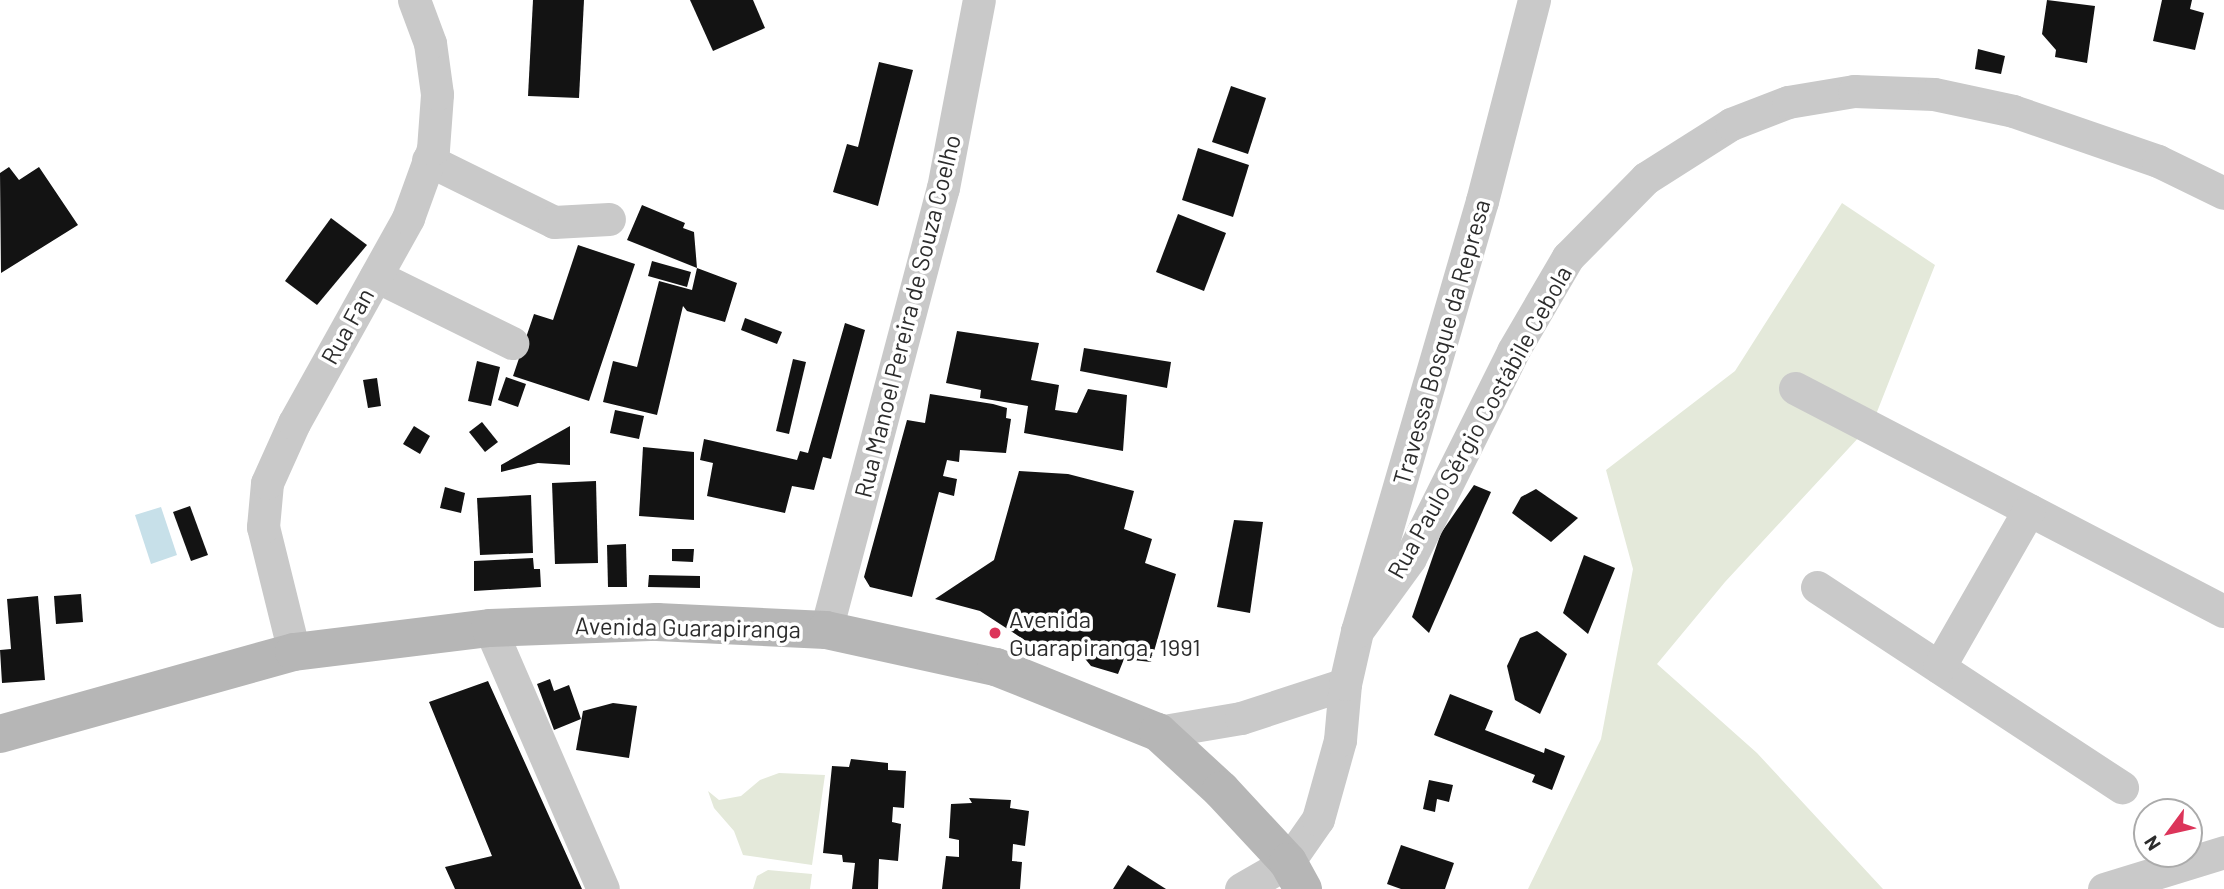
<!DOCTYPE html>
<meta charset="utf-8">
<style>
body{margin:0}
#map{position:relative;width:2224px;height:889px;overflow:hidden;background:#fff;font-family:Barlow,sans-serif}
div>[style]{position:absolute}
.green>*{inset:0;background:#e4e9da}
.water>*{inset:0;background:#c7e0e9}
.building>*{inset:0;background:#131313}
.minor>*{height:33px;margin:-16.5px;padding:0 16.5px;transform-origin:16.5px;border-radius:16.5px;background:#c9c9c9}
.secondary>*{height:38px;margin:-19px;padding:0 19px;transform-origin:19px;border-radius:19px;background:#b6b6b6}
.dots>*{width:19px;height:19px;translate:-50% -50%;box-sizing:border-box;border:4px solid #fff;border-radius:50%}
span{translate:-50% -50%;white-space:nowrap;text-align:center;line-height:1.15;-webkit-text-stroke:7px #fff;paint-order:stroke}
.street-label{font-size:24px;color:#2c2c2c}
.poi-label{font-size:24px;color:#2c2c2c}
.left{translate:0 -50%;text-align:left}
.north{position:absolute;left:2133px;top:798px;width:70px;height:70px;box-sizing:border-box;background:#fff;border:2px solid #ababab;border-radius:50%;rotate:237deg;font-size:19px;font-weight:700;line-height:28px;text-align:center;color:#2c2c2c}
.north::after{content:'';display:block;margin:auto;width:24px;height:32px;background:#dc355a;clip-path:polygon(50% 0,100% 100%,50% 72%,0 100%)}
</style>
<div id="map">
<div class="green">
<i style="clip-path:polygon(1842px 203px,1935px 265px,1873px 422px,1725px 582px,1657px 664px,1757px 753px,1883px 889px,1528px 889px,1601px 739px,1633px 569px,1606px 470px,1735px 371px)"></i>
<i style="clip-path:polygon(779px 773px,825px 775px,812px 865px,743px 855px,734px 831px,714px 808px,708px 791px,719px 800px,741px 796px,760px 780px)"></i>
<i style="clip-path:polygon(768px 870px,812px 874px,810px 889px,753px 889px,757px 876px)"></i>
</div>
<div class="water">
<i style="clip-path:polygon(161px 507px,177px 555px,151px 564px,135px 515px)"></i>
</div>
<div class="building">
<i style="clip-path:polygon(533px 0,584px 0,579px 98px,528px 96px)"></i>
<i style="clip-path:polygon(690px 0,753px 0,765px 28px,713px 51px)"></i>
<i style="clip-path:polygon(2047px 0,2095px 6px,2087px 63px,2055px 57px,2056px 50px,2042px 34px)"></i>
<i style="clip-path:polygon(2162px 0,2192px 0,2190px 9px,2204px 13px,2195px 50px,2153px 41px)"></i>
<i style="clip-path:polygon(1978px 49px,2005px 56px,2001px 74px,1975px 69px)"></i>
<i style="clip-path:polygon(879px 62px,913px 70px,878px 206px,833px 192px,847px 144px,858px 147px)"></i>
<i style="clip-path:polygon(1231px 86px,1266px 98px,1248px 154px,1212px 142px)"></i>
<i style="clip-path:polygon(1198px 148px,1249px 165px,1233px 217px,1182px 200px)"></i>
<i style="clip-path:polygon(9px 167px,19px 180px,39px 167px,78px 225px,1px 273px,0 173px)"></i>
<i style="clip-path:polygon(642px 205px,685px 223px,683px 228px,694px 232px,697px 268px,627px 240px)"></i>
<i style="clip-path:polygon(1178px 214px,1226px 233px,1204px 291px,1156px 272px)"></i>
<i style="clip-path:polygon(331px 218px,367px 245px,317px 305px,285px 281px)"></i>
<i style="clip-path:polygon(578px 245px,635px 264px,589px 401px,513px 376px,534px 314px,553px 320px)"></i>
<i style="clip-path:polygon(652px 261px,691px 272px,687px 287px,648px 276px)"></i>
<i style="clip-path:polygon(697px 268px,737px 283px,725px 322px,687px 311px,683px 306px,657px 415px,603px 402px,613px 361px,637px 367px,659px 281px,692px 290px)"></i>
<i style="clip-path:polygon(745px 318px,782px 332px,777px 344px,741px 330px)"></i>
<i style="clip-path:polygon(845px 323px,865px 330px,831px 459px,823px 457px,814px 490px,792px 486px,785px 513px,707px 496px,713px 463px,700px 460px,704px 439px,797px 460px,800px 451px,808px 453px)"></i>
<i style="clip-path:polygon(957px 331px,1039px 343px,1031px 380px,1059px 385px,1055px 410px,1077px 413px,1088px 389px,1127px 395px,1123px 451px,1024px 433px,1028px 406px,980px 398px,981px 390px,946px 383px)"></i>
<i style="clip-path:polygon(1084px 348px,1171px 362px,1167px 388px,1080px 371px)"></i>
<i style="clip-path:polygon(793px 359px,806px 362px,789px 434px,776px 431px)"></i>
<i style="clip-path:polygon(477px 361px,500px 367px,491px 406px,468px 401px)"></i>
<i style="clip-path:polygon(506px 377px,526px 384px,518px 407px,498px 400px)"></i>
<i style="clip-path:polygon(377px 378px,381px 406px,368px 408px,363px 380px)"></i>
<i style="clip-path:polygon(930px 394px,993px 404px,1007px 408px,1006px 418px,1011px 419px,1006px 453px,960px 450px,959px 462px,947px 460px,943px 476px,957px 479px,954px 496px,939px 492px,912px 597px,870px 587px,864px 577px,907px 420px,925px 423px)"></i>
<i style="clip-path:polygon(615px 410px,644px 416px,639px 439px,610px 433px)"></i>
<i style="clip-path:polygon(482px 422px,498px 442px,485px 452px,469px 432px)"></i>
<i style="clip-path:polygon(414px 426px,430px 436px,420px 454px,403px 444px)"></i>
<i style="clip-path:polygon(570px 426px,570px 465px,538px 463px,501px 472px,501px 465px)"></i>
<i style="clip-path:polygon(643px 447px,694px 452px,694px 520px,639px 516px)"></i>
<i style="clip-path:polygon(1019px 471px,1068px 474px,1134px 491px,1124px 529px,1152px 539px,1145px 563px,1176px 574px,1151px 662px,1124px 659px,1118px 674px,1091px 666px,1082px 655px,1026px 641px,980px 611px,935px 599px,994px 560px)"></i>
<i style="clip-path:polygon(596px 481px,598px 563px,555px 564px,552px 483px)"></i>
<i style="clip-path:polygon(1474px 485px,1491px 492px,1429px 633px,1412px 617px,1441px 533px)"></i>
<i style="clip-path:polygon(445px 487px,465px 493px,461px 513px,440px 508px)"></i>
<i style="clip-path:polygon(1536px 489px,1578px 518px,1551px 542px,1512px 513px,1521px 497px)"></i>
<i style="clip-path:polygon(531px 495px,533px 553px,480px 555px,477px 498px)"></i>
<i style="clip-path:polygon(190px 506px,208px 555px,191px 561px,173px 512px)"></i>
<i style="clip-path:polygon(1234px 520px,1263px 522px,1250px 613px,1217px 607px)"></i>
<i style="clip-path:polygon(626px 544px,627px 587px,608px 587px,607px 545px)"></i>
<i style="clip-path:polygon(672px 549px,694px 549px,693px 562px,672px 561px)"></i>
<i style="clip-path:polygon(1584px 555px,1615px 568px,1588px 634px,1563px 613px)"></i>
<i style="clip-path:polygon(533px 558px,534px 569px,540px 569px,541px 587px,474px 591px,474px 561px)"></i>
<i style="clip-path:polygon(649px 575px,700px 576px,700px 588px,648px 587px)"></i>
<i style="clip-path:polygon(81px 594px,83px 622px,56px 624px,54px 596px)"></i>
<i style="clip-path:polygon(38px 596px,45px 680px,2px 683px,0 650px,11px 649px,7px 599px)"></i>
<i style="clip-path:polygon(1537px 631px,1567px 654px,1540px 714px,1515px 700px,1507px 666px,1520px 638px)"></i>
<i style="clip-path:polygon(550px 679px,554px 691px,569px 685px,581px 719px,554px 730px,537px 684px)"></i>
<i style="clip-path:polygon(488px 681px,582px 889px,455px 889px,445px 867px,492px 856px,429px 702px)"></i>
<i style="clip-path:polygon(1450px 694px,1493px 711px,1485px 730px,1544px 753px,1545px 748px,1565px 756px,1552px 790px,1532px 782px,1535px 775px,1434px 735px)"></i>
<i style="clip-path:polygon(613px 703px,637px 706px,629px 758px,576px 750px,583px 711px)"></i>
<i style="clip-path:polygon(851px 759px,888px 763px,888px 770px,906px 771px,904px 808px,893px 807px,892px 822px,901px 824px,898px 861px,879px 859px,878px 889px,852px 889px,855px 863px,843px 862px,842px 855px,823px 853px,832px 766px,849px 767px)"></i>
<i style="clip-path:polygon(1429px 780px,1453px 785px,1449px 802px,1437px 799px,1435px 812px,1423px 809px)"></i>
<i style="clip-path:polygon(969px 798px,1011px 800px,1010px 808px,1029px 811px,1025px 846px,1013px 844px,1012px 861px,1022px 862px,1020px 889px,942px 889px,946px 856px,959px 857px,959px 840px,949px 838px,951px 804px,972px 803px)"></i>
<i style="clip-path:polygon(1401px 845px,1454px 863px,1445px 889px,1401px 889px,1387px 884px)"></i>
<i style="clip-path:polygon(1128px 865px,1166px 889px,1113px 889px)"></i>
</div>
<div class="minor">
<i style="left:428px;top:160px;width:140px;rotate:26.2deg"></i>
<i style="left:554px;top:222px;width:55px;rotate:-3.1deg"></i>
<i style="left:376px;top:276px;width:152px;rotate:26.2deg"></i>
<i style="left:1795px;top:388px;width:483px;rotate:27.5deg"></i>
<i style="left:1817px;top:587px;width:365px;rotate:33.3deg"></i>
<i style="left:490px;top:628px;width:284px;rotate:66.6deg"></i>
<i style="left:826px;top:630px;width:457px;rotate:-75.2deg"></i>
<i style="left:943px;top:188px;width:191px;rotate:-79.2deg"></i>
<i style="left:1357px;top:631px;width:90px;rotate:-54deg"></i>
<i style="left:1410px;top:558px;width:231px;rotate:-63.5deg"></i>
<i style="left:1513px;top:351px;width:109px;rotate:-59.7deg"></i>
<i style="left:1568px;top:257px;width:111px;rotate:-45.4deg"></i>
<i style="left:1646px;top:178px;width:101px;rotate:-32.4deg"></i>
<i style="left:1731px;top:124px;width:61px;rotate:-21.1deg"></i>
<i style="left:1788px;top:102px;width:67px;rotate:-9.5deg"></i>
<i style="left:1854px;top:91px;width:80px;rotate:2.1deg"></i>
<i style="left:1934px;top:94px;width:81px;rotate:12.1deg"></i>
<i style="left:2013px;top:111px;width:153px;rotate:19deg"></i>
<i style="left:2158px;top:161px;width:73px;rotate:25.9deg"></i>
<i style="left:294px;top:652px;width:129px;rotate:-103.9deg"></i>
<i style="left:263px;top:527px;width:44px;rotate:-84.8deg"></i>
<i style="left:267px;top:483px;width:66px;rotate:-65.8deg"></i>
<i style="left:294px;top:423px;width:235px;rotate:-60.9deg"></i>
<i style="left:408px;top:218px;width:73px;rotate:-70.1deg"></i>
<i style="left:433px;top:149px;width:55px;rotate:-85.8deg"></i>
<i style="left:437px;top:94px;width:51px;rotate:-97.8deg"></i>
<i style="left:430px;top:43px;width:46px;rotate:-110.4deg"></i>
<i style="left:1939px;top:667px;width:181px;rotate:-60.2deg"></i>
<i style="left:1158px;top:732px;width:84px;rotate:-9.6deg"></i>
<i style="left:1241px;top:718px;width:109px;rotate:-18.1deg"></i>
<i style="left:1241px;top:889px;width:54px;rotate:-29.9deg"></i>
<i style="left:1288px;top:862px;width:52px;rotate:-55.1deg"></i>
<i style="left:1318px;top:819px;width:82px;rotate:-74.4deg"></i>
<i style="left:1340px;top:740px;width:56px;rotate:-84.9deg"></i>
<i style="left:1345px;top:684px;width:54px;rotate:-77.2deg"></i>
<i style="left:1357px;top:631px;width:448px;rotate:-73.8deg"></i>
<i style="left:1482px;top:201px;width:208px;rotate:-75.5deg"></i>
<i style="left:2104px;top:889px;width:126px;rotate:-17.1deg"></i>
</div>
<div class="secondary">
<i style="left:0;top:734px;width:305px;rotate:-15.6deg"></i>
<i style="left:294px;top:652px;width:197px;rotate:-7deg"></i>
<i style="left:490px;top:628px;width:167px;rotate:-2.1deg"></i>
<i style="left:657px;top:622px;width:169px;rotate:2.7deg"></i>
<i style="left:826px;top:630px;width:174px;rotate:12.3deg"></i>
<i style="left:996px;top:667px;width:175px;rotate:21.9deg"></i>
<i style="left:1158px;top:732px;width:86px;rotate:42.6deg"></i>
<i style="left:1221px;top:790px;width:98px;rotate:47.1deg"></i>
<i style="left:1288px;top:862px;width:31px;rotate:61deg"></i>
</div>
<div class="dots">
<i style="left:995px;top:633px;background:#dc355a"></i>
</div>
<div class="street-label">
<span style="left:907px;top:316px;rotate:-76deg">Rua Manoel Pereira de Souza Coelho</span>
<span style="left:347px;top:326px;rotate:-61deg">Rua Fan</span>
<span style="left:1441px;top:342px;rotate:-74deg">Travessa Bosque da Represa</span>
<span style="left:1479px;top:422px;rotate:-61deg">Rua Paulo Sérgio Costábile Cebola</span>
<span style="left:688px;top:627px;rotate:1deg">Avenida Guarapiranga</span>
</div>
<div class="poi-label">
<span class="left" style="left:1009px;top:633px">Avenida<br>Guarapiranga, 1991</span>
</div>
<div class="north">N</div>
</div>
